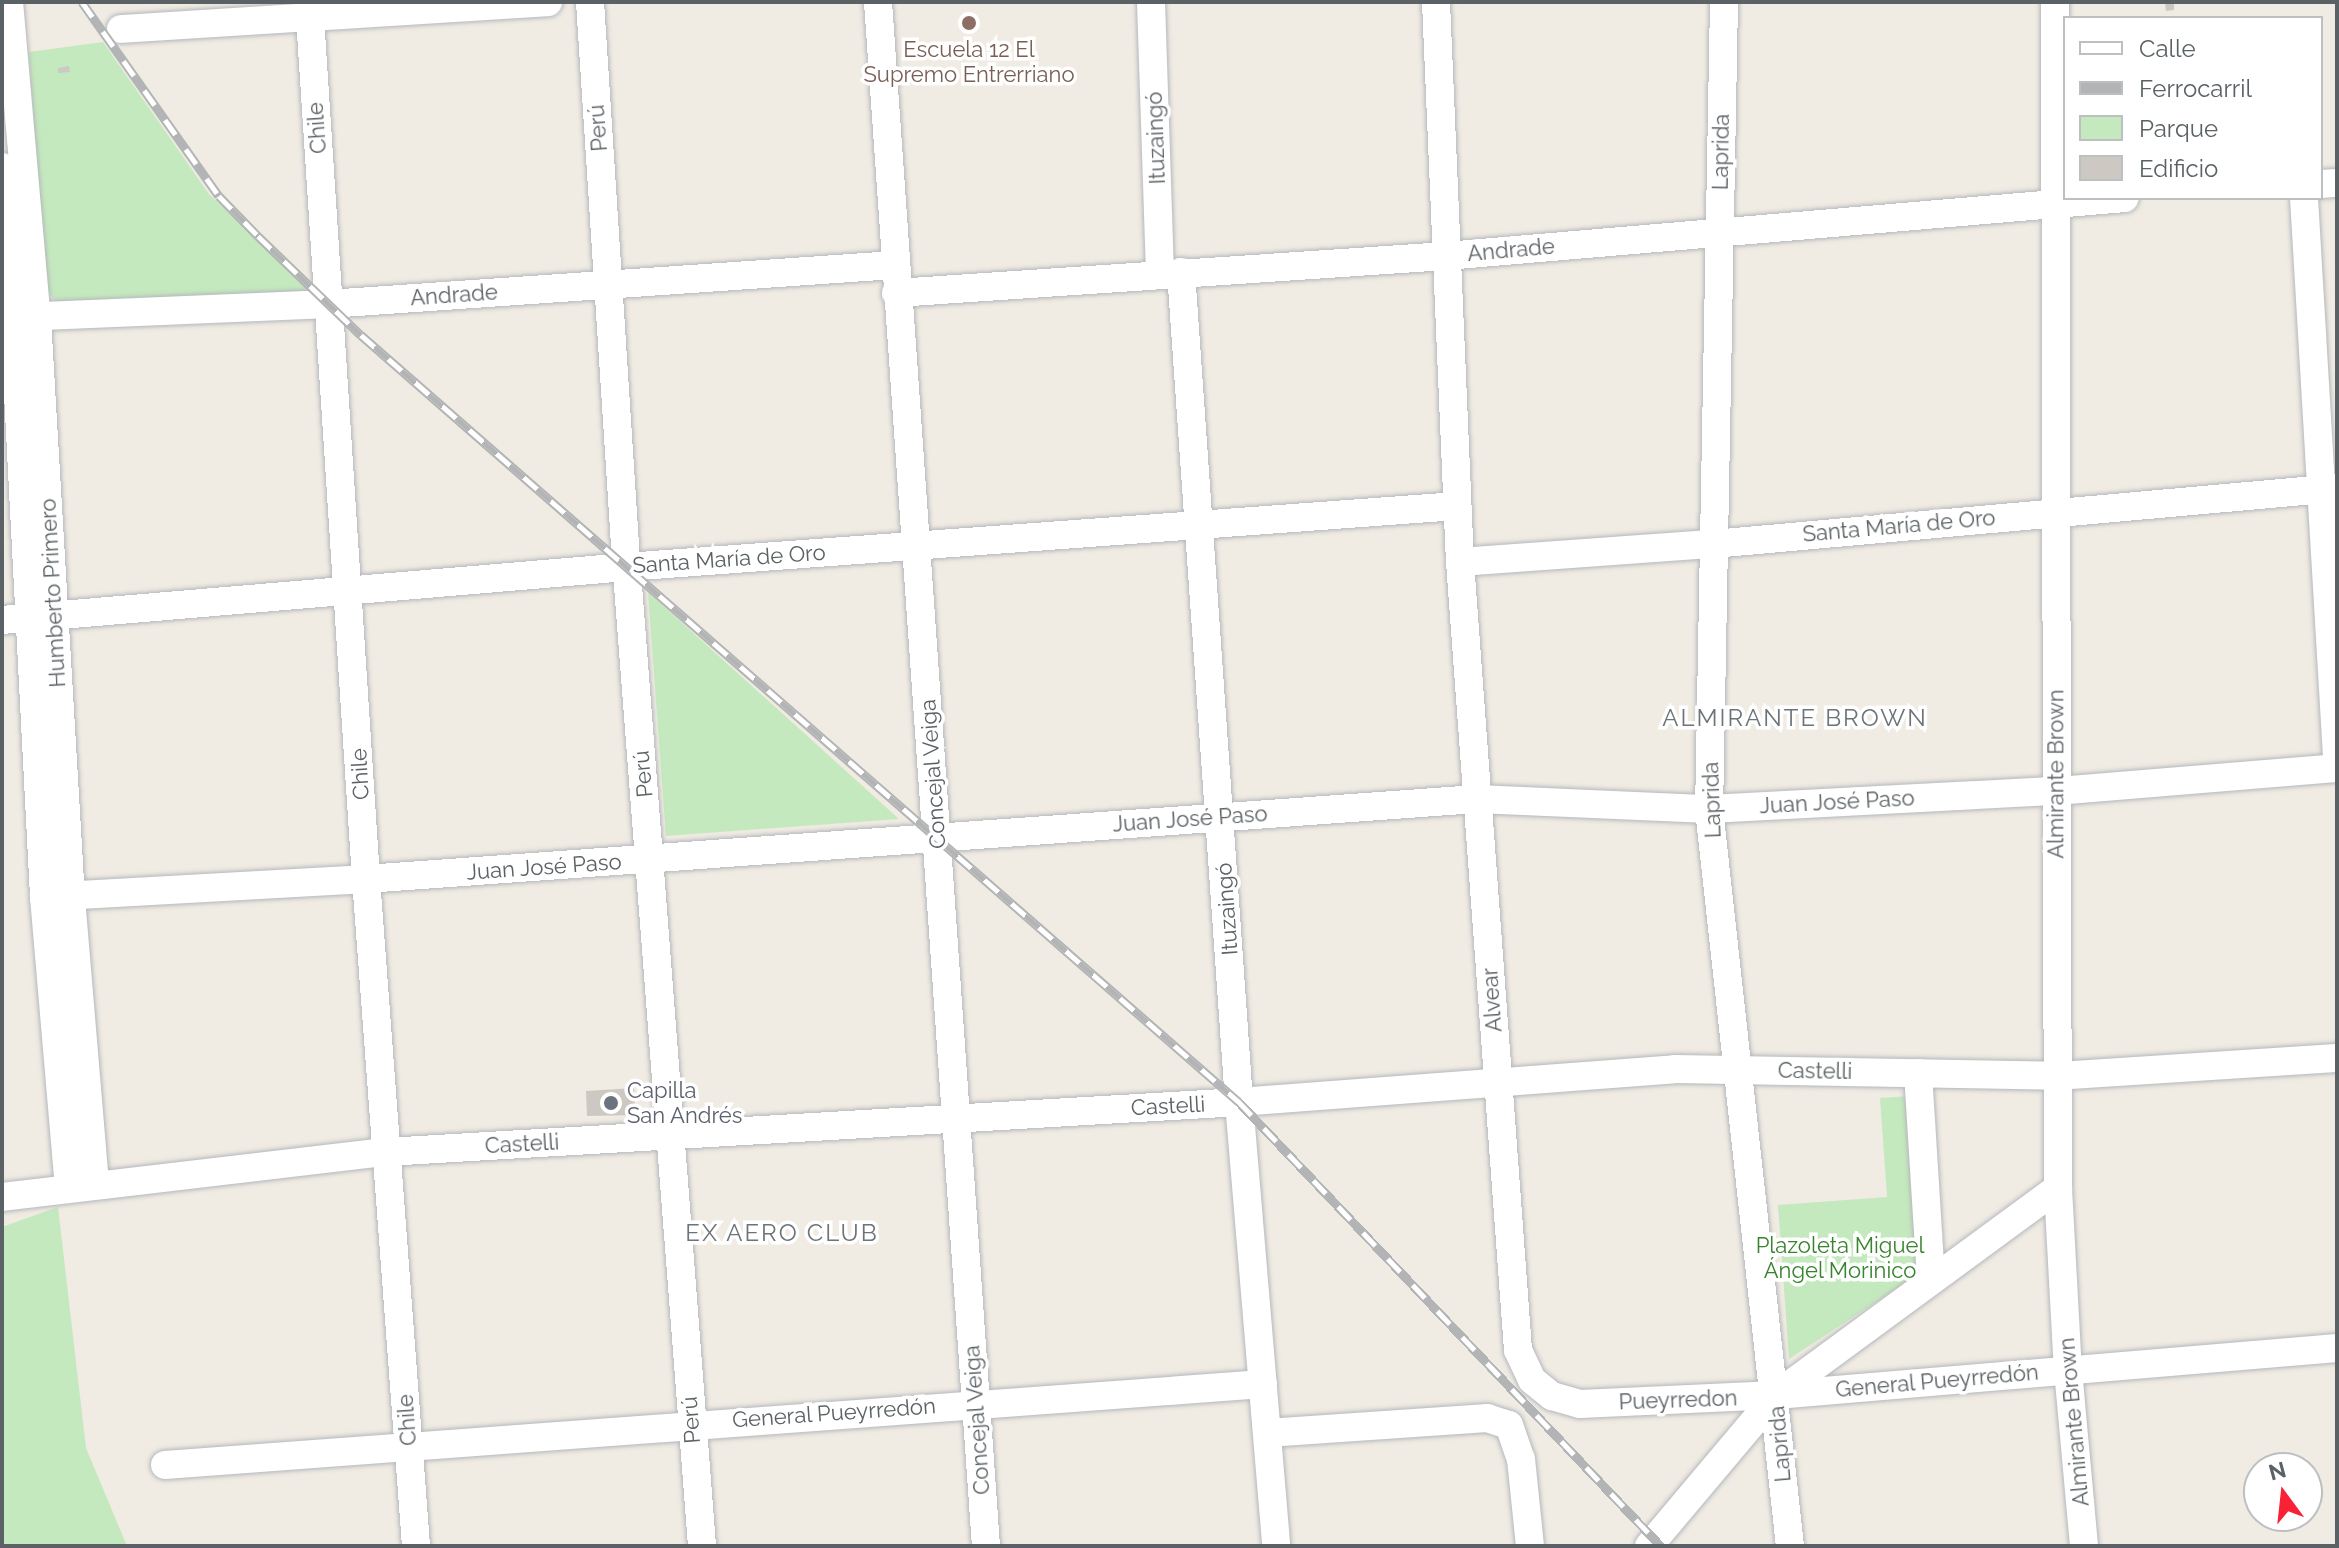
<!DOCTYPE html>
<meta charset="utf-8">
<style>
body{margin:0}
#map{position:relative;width:2339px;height:1548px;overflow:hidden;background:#f0ebe3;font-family:Raleway,sans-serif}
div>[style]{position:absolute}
.green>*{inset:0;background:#c5e9be}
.building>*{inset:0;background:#cdc8c2}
.roads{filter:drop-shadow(0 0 2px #b4b8bc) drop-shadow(0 0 2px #b4b8bc)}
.minor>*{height:28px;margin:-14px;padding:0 14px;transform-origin:14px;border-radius:14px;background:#fff}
.rail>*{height:9px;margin-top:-4.5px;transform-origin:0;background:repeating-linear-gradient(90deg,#fff 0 18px,#b3b4b5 0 36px);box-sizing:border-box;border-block:2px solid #b3b4b5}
.dots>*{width:22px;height:22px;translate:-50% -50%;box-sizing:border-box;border:4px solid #fff;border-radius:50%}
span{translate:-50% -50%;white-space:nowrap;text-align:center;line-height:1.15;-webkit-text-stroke:7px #fff;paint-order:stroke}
.education-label{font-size:22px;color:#785e54}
.street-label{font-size:22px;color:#5b6265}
.worship-label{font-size:22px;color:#5b616d}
.left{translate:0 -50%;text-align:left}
.park-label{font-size:22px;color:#38832d}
.neighbourhood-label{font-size:24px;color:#6c7478;letter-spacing:2px}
.frame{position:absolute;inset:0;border:4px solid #5b6265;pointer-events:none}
.legend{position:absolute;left:2063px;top:16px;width:260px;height:184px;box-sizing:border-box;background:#fff;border:2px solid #bdc0c1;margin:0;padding:10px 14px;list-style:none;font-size:24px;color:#5b6265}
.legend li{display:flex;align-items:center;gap:16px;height:40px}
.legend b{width:40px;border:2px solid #bdc0c1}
.north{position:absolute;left:2243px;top:1452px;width:80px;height:80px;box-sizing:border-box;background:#fff;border:2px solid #bdc0c1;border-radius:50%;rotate:345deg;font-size:22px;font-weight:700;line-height:32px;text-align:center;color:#5b6265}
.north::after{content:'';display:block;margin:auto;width:28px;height:36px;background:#f82136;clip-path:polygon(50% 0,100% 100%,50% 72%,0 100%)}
</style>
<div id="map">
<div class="green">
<i style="clip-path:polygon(103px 42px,209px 194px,311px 291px,57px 302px,45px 290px,29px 52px)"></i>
<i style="clip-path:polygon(648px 592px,899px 819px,666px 836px)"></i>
<i style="clip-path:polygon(1927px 1095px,1940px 1260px,1789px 1359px,1778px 1205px,1887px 1197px,1880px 1098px)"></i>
<i style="clip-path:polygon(58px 1207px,86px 1448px,127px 1546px,2px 1546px,2px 1227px)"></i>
</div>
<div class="building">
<i style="clip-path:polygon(2165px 2px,2174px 2px,2174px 10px,2166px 11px)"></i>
<i style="clip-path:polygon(69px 66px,70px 72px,58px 73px,58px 68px)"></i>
<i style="clip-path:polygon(634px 1088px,636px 1115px,587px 1116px,586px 1091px)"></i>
</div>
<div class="roads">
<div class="minor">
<i style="left:9px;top:2px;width:318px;rotate:85deg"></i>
<i style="left:37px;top:319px;width:580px;rotate:86.64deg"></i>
<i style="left:71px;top:898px;width:287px;rotate:85.2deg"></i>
<i style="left:309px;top:2px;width:879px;rotate:86.28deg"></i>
<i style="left:366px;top:879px;width:669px;rotate:85.71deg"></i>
<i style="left:590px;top:2px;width:559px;rotate:86.31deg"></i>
<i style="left:626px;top:560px;width:989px;rotate:85.59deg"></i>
<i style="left:878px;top:2px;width:1548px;rotate:86deg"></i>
<i style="left:1151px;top:2px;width:273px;rotate:88.1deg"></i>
<i style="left:1436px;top:2px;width:561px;rotate:87.55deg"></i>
<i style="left:1460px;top:562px;width:790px;rotate:85.79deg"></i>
<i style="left:1518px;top:1350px;width:33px;rotate:65deg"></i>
<i style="left:1532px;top:1380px;width:26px;rotate:39deg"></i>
<i style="left:1552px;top:1396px;width:29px;rotate:16deg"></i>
<i style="left:1580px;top:1404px;width:196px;rotate:-2.6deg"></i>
<i style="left:1776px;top:1395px;width:563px;rotate:-4.79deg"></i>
<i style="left:1724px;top:2px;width:807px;rotate:91.06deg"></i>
<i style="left:1709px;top:809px;width:741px;rotate:83.73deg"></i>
<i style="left:2055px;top:2px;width:1186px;rotate:89.86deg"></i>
<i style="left:2058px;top:1188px;width:182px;rotate:86.9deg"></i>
<i style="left:2068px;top:1370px;width:177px;rotate:84.8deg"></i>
<i style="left:121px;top:29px;width:428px;rotate:-3.6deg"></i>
<i style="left:2px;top:167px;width:149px;rotate:85.4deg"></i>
<i style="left:14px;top:316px;width:582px;rotate:87.04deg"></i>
<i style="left:44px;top:897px;width:291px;rotate:85.1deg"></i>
<i style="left:2321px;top:184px;width:16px;rotate:-4deg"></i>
<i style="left:2304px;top:198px;width:559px;rotate:86.62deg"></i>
<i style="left:1181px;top:272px;width:832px;rotate:86deg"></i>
<i style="left:1239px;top:1102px;width:446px;rotate:85.2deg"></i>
<i style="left:896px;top:293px;width:551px;rotate:-3.85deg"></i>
<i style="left:1446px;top:256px;width:681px;rotate:-4.88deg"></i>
<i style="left:21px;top:317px;width:307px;rotate:-2.4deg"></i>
<i style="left:328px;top:304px;width:567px;rotate:-3.94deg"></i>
<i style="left:1460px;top:562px;width:254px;rotate:-4.1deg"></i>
<i style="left:1713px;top:544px;width:627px;rotate:-5.13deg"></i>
<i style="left:2px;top:620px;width:626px;rotate:-4.85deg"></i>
<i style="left:626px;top:567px;width:833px;rotate:-4.2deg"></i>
<i style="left:44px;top:897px;width:323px;rotate:-3.2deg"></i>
<i style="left:366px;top:879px;width:1114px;rotate:-4.12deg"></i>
<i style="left:1477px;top:799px;width:232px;rotate:2.5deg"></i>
<i style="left:1709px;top:809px;width:348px;rotate:-3deg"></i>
<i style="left:2057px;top:791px;width:281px;rotate:-4.7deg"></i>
<i style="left:1918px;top:1073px;width:207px;rotate:86.4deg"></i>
<i style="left:2px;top:1197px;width:387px;rotate:-6.7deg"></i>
<i style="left:386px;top:1152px;width:854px;rotate:-3.35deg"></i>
<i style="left:1239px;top:1102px;width:437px;rotate:-4.3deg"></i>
<i style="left:1675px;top:1069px;width:382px;rotate:1deg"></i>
<i style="left:2057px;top:1076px;width:281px;rotate:-3.7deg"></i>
<i style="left:1267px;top:1433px;width:221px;rotate:-3.9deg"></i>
<i style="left:1487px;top:1418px;width:23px;rotate:18deg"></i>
<i style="left:1509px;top:1425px;width:36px;rotate:71deg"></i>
<i style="left:1521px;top:1459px;width:87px;rotate:84.1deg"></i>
<i style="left:165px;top:1465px;width:1101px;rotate:-4.22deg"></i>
<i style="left:1649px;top:1546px;width:197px;rotate:-49.9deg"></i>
<i style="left:1776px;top:1395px;width:350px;rotate:-36.3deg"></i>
</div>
</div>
<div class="rail">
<i style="left:82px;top:2px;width:237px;rotate:54.8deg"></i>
<i style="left:219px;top:196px;width:56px;rotate:45.7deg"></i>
<i style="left:258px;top:236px;width:143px;rotate:43.9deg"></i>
<i style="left:361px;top:335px;width:1166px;rotate:41.14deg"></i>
<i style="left:1239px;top:1102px;width:613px;rotate:46.46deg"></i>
</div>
<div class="dots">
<i style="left:969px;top:23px;background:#8d6e63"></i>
<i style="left:611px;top:1103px;background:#6b7280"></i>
</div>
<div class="education-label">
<span style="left:969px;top:62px">Escuela 12 El<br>Supremo Entrerriano</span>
</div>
<div class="street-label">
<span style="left:317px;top:128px;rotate:-94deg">Chile</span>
<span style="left:598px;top:128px;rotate:-94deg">Perú</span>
<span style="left:1156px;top:138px;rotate:-92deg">Ituzaingó</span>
<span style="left:1721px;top:152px;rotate:-89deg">Laprida</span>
<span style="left:1511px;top:250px;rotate:-5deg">Andrade</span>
<span style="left:454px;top:295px;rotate:-4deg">Andrade</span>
<span style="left:1899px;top:526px;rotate:-5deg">Santa María de Oro</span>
<span style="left:729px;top:559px;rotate:-4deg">Santa María de Oro</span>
<span style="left:53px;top:593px;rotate:-93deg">Humberto Primero</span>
<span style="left:360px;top:774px;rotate:-93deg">Chile</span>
<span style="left:643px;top:774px;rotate:-95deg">Perú</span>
<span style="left:933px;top:774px;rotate:-94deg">Concejal Veiga</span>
<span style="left:2056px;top:774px;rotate:-90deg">Almirante Brown</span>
<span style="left:1712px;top:800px;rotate:-92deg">Laprida</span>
<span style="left:1837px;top:802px;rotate:-3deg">Juan José Paso</span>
<span style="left:1190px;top:819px;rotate:-4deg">Juan José Paso</span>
<span style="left:544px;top:867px;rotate:-4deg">Juan José Paso</span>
<span style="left:1227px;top:909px;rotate:-94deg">Ituzaingó</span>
<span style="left:1492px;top:1000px;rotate:-94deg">Alvear</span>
<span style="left:1815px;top:1071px;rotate:1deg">Castelli</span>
<span style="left:1168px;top:1106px;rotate:-3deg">Castelli</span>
<span style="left:522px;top:1144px;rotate:-3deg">Castelli</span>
<span style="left:1937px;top:1381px;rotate:-5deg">General Pueyrredón</span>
<span style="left:1678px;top:1400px;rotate:-2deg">Pueyrredon</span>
<span style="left:834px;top:1413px;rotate:-4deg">General Pueyrredón</span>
<span style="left:407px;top:1420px;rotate:-94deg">Chile</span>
<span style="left:691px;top:1420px;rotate:-94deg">Perú</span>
<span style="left:977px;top:1420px;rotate:-94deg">Concejal Veiga</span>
<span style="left:2074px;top:1422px;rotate:-95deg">Almirante Brown</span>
<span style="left:1780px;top:1444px;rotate:-95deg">Laprida</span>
</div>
<div class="worship-label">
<span class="left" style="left:627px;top:1103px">Capilla<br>San Andrés</span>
</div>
<div class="park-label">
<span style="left:1840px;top:1258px">Plazoleta Miguel<br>Ángel Morinico</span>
</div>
<div class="neighbourhood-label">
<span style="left:1795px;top:718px">ALMIRANTE BROWN</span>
<span style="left:782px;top:1233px">EX AERO CLUB</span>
</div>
<div class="frame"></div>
<ul class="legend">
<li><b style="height:10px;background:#fff"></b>Calle</li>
<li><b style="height:10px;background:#b3b4b5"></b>Ferrocarril</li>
<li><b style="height:22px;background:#c5e9be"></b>Parque</li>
<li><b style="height:22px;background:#cdc8c2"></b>Edificio</li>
</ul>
<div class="north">N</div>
</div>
